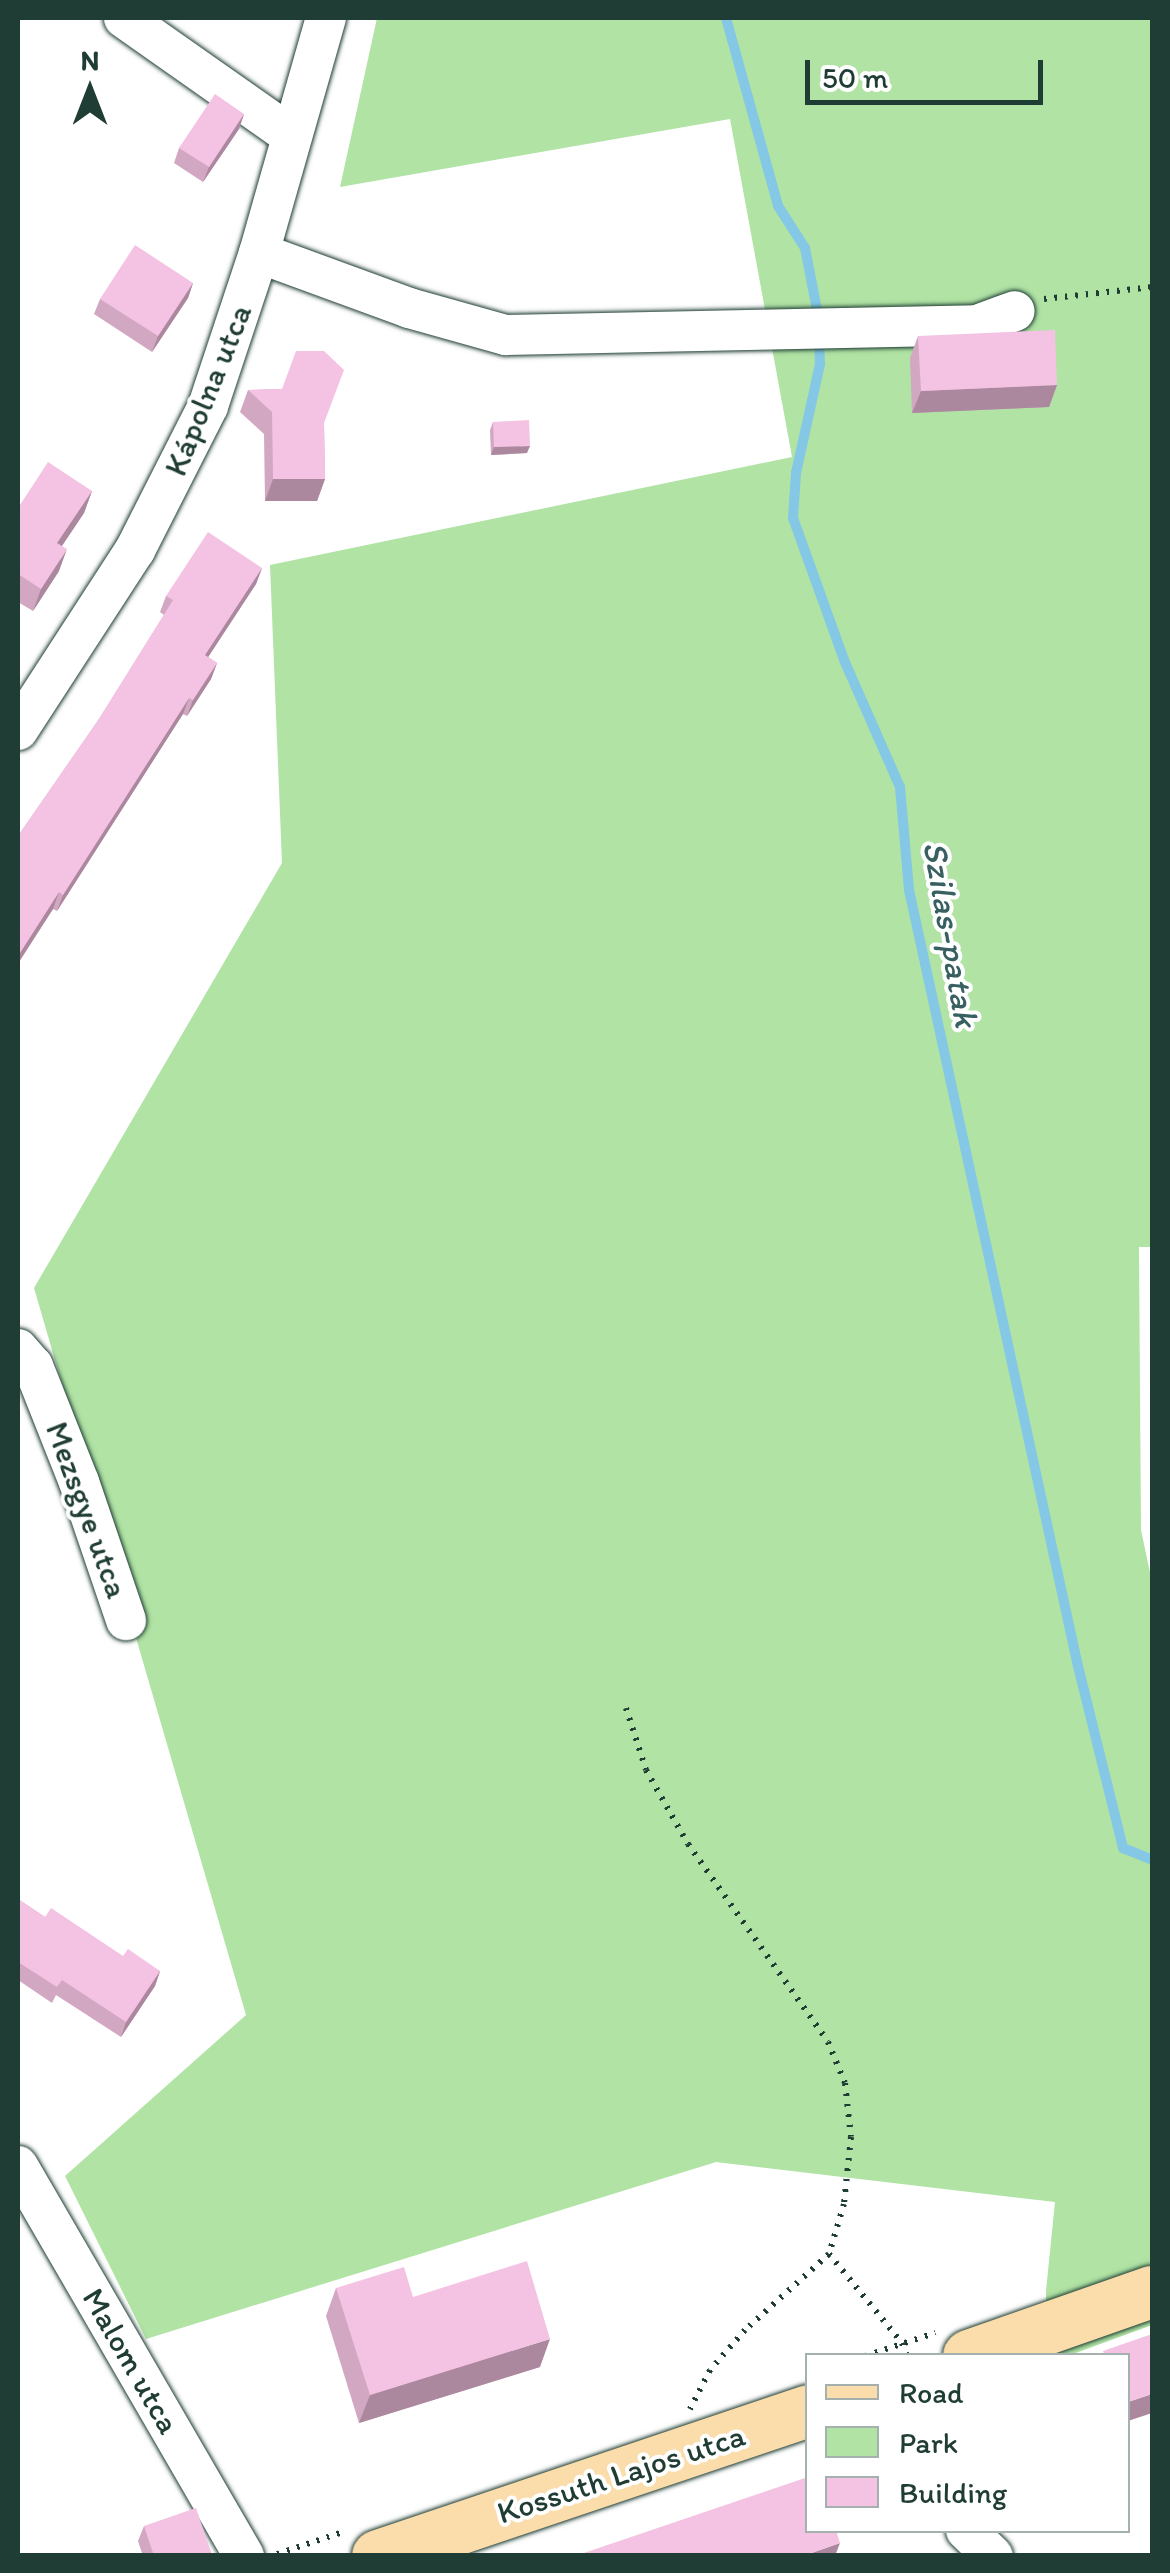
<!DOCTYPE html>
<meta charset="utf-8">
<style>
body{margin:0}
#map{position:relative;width:1170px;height:2573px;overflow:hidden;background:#fff;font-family:Itim,sans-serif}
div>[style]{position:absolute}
.green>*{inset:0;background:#b0e3a4}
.stream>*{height:10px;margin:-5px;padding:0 5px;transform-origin:5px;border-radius:5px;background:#84c8e5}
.path>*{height:6px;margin-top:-3px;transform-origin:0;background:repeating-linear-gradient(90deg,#1f3d34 0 2.5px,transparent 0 10.5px)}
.roads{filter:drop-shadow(0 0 2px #1f3d34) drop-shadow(0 0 2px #1f3d34)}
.minor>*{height:40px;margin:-20px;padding:0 20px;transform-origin:20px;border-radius:20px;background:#fff}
.major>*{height:52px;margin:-26px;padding:0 26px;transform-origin:26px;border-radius:26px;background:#fbddab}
.wall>*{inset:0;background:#d2a7c2}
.shaded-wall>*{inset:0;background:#ab889e}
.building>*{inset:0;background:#f4c2e2}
span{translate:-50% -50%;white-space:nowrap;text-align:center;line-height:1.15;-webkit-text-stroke:8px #fff;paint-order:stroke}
.street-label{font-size:32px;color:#1f3d34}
.water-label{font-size:35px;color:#386060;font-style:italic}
.frame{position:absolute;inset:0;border:20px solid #1f3d34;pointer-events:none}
.legend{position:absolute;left:805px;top:2353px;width:325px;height:180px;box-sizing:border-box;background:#fff;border:2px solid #a5b1ae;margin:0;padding:12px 18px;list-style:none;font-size:30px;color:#1f3d34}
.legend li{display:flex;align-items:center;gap:20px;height:50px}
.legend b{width:50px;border:2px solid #a5b1ae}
.north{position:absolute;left:40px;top:40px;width:100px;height:100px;-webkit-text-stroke:8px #fff;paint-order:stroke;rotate:0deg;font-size:28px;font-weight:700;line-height:40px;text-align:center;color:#1f3d34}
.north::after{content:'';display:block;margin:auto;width:35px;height:45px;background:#1f3d34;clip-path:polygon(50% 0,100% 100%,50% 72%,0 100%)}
.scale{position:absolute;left:805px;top:60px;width:238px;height:45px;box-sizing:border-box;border:5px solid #1f3d34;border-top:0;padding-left:12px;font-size:30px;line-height:35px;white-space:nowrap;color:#1f3d34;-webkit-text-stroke:8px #fff;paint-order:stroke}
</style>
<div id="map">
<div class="green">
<i style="clip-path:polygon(377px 18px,1152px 18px,1152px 1247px,1139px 1247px,1141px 1530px,1152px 1582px,1152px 2325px,1070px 2355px,1046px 2355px,1046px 2291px,1055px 2202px,716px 2162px,146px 2339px,65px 2176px,246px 2015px,34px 1288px,282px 863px,270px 565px,792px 457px,730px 119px,340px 187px)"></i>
</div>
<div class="stream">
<i style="left:726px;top:18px;width:195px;rotate:74.5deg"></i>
<i style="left:778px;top:206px;width:50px;rotate:57.3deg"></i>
<i style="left:805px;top:248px;width:73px;rotate:79deg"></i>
<i style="left:819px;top:337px;width:27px;rotate:88deg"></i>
<i style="left:820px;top:364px;width:112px;rotate:102.4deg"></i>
<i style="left:796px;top:473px;width:45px;rotate:93.8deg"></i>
<i style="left:793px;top:518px;width:151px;rotate:70.2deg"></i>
<i style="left:844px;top:660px;width:139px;rotate:66.2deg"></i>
<i style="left:900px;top:787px;width:103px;rotate:85deg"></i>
<i style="left:909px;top:890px;width:790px;rotate:77.72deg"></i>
<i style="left:1077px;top:1662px;width:192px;rotate:76.1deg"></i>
<i style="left:1123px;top:1848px;width:31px;rotate:22deg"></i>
</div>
<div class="path">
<i style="left:1044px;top:299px;width:109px;rotate:-6.3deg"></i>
<i style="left:626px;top:1708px;width:65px;rotate:72.1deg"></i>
<i style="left:646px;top:1770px;width:85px;rotate:60.4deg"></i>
<i style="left:688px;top:1844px;width:242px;rotate:54.7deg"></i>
<i style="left:828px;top:2042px;width:44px;rotate:67.5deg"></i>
<i style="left:845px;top:2083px;width:54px;rotate:83.7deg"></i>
<i style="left:851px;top:2137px;width:67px;rotate:96deg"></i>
<i style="left:844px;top:2204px;width:52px;rotate:106.7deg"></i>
<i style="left:829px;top:2254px;width:113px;rotate:137.9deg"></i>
<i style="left:745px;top:2330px;width:53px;rotate:131.2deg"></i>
<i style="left:710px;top:2370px;width:44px;rotate:117.1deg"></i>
<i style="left:829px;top:2254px;width:115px;rotate:50.6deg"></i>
<i style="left:902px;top:2343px;width:14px;rotate:69deg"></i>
<i style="left:865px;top:2356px;width:74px;rotate:-18.2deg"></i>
<i style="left:277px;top:2554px;width:73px;rotate:-18.4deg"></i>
</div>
<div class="roads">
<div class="minor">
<i style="left:124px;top:18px;width:205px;rotate:35.1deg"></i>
<i style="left:259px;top:253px;width:160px;rotate:20.1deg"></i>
<i style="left:409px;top:308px;width:101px;rotate:15.6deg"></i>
<i style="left:506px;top:335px;width:471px;rotate:-1.2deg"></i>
<i style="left:977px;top:325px;width:40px;rotate:-20.2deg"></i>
<i style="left:18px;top:730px;width:215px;rotate:-57deg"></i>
<i style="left:135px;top:550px;width:161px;rotate:-63.1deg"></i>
<i style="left:208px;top:406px;width:161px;rotate:-71.6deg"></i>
<i style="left:259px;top:253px;width:244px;rotate:-74.1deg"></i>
<i style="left:18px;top:1349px;width:23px;rotate:49deg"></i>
<i style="left:33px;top:1366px;width:125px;rotate:68.4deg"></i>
<i style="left:79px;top:1482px;width:146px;rotate:71.2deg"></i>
<i style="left:18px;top:2166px;width:451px;rotate:59.9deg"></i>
<i style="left:966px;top:2530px;width:37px;rotate:44deg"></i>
</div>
<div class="major">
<i style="left:969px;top:2356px;width:194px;rotate:-19.3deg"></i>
<i style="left:378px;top:2556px;width:454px;rotate:-18.6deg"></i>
</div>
</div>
<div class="wall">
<i style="clip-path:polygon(244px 114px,239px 129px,203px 182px,174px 163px,179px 148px)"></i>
<i style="clip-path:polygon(193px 283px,188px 298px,152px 352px,94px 314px,100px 299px)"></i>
<i style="clip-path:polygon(918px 336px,1057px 385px,1049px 407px,912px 413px,910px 358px)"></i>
<i style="clip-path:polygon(282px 389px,324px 424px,325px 479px,317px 501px,265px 501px,264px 434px,240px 412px,248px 390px)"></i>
<i style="clip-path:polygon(493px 422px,527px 453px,491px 455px,490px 430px)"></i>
<i style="clip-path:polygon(92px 491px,84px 513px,62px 546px,59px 571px,33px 611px,18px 602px,18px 508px)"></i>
<i style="clip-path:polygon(262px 568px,256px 584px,208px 657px,217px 663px,211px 679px,187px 716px,183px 714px,57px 911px,53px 909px,18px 964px,18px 836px,99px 719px,164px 615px,160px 612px,166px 596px)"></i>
<i style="clip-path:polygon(18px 1899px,45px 1917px,123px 1956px,160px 1971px,155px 1986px,121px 2037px,56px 1995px,52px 2003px,18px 1980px)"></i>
<i style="clip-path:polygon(336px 2288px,413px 2297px,540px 2367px,359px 2423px,326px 2316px)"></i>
<i style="clip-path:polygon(144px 2526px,211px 2552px,210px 2556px,143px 2556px,138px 2541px)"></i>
</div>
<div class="shaded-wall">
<i style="clip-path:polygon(244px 114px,239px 129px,203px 182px,209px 167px)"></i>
<i style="clip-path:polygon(193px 283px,188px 298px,152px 352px,158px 336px)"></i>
<i style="clip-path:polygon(1057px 385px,1049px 407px,912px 413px,921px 391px)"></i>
<i style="clip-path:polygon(530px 446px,527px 453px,491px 455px,494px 447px)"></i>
<i style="clip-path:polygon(273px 479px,325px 479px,317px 501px,265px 501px)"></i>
<i style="clip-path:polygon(92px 491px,84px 513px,49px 565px,57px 543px)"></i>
<i style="clip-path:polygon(67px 549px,59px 571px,33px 611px,41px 589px)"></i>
<i style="clip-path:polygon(262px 568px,256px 584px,199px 671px,205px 655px)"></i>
<i style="clip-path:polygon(217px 663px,211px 679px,187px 716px,193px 700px)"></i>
<i style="clip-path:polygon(189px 698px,183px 714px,57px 911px,63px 895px)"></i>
<i style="clip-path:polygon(59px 892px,53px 909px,18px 963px,18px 956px)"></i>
<i style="clip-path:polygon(160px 1971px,155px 1986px,121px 2037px,126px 2022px)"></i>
<i style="clip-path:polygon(550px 2339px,540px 2367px,359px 2423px,370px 2395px)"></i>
<i style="clip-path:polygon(1152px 2394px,1152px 2413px,1128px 2421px,1128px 2402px)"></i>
<i style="clip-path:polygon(840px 2543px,835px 2556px,803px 2556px)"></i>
</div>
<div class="building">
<i style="clip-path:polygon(215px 94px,244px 114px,209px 167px,179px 148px)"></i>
<i style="clip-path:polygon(135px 245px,193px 283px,158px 336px,100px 299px)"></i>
<i style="clip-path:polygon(1055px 330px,1057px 385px,921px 391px,918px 336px)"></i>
<i style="clip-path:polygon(296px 351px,324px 351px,344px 370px,324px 423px,325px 479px,273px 479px,272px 412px,248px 390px,282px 389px)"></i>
<i style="clip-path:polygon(529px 420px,530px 446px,494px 447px,493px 422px)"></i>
<i style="clip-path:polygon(48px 462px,92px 491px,57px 543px,67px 549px,41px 589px,18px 574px,18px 508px)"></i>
<i style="clip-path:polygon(208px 532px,262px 568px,205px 655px,217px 663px,193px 700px,189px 698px,63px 895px,59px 892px,18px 956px,18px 836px,99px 719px,173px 600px,166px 596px)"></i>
<i style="clip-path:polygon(18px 1899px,45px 1917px,51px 1908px,123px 1956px,128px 1949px,160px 1971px,126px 2022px,62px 1980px,57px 1987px,18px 1962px)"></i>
<i style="clip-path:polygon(527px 2261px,550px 2339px,370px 2395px,336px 2288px,404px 2267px,413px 2297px)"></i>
<i style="clip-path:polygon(1152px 2334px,1152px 2394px,1128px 2402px,1128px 2356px,1105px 2356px,1103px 2351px)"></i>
<i style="clip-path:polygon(808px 2477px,808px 2530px,836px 2530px,840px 2543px,803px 2556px,575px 2556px)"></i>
<i style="clip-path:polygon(196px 2508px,211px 2552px,202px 2556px,154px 2556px,144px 2526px)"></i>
</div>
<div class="street-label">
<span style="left:208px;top:390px;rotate:-68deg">Kápolna utca</span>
<span style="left:87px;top:1510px;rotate:70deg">Mezsgye utca</span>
<span style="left:131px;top:2361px;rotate:60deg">Malom utca</span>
<span style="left:621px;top:2474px;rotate:-18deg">Kossuth Lajos utca</span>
</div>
<div class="water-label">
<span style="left:951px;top:934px;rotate:80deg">Szilas-patak</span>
</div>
<div class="frame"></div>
<ul class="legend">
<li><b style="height:12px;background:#fbddab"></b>Road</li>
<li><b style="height:28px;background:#b0e3a4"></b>Park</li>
<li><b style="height:28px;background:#f4c2e2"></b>Building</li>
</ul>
<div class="north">N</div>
<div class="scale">50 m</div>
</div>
